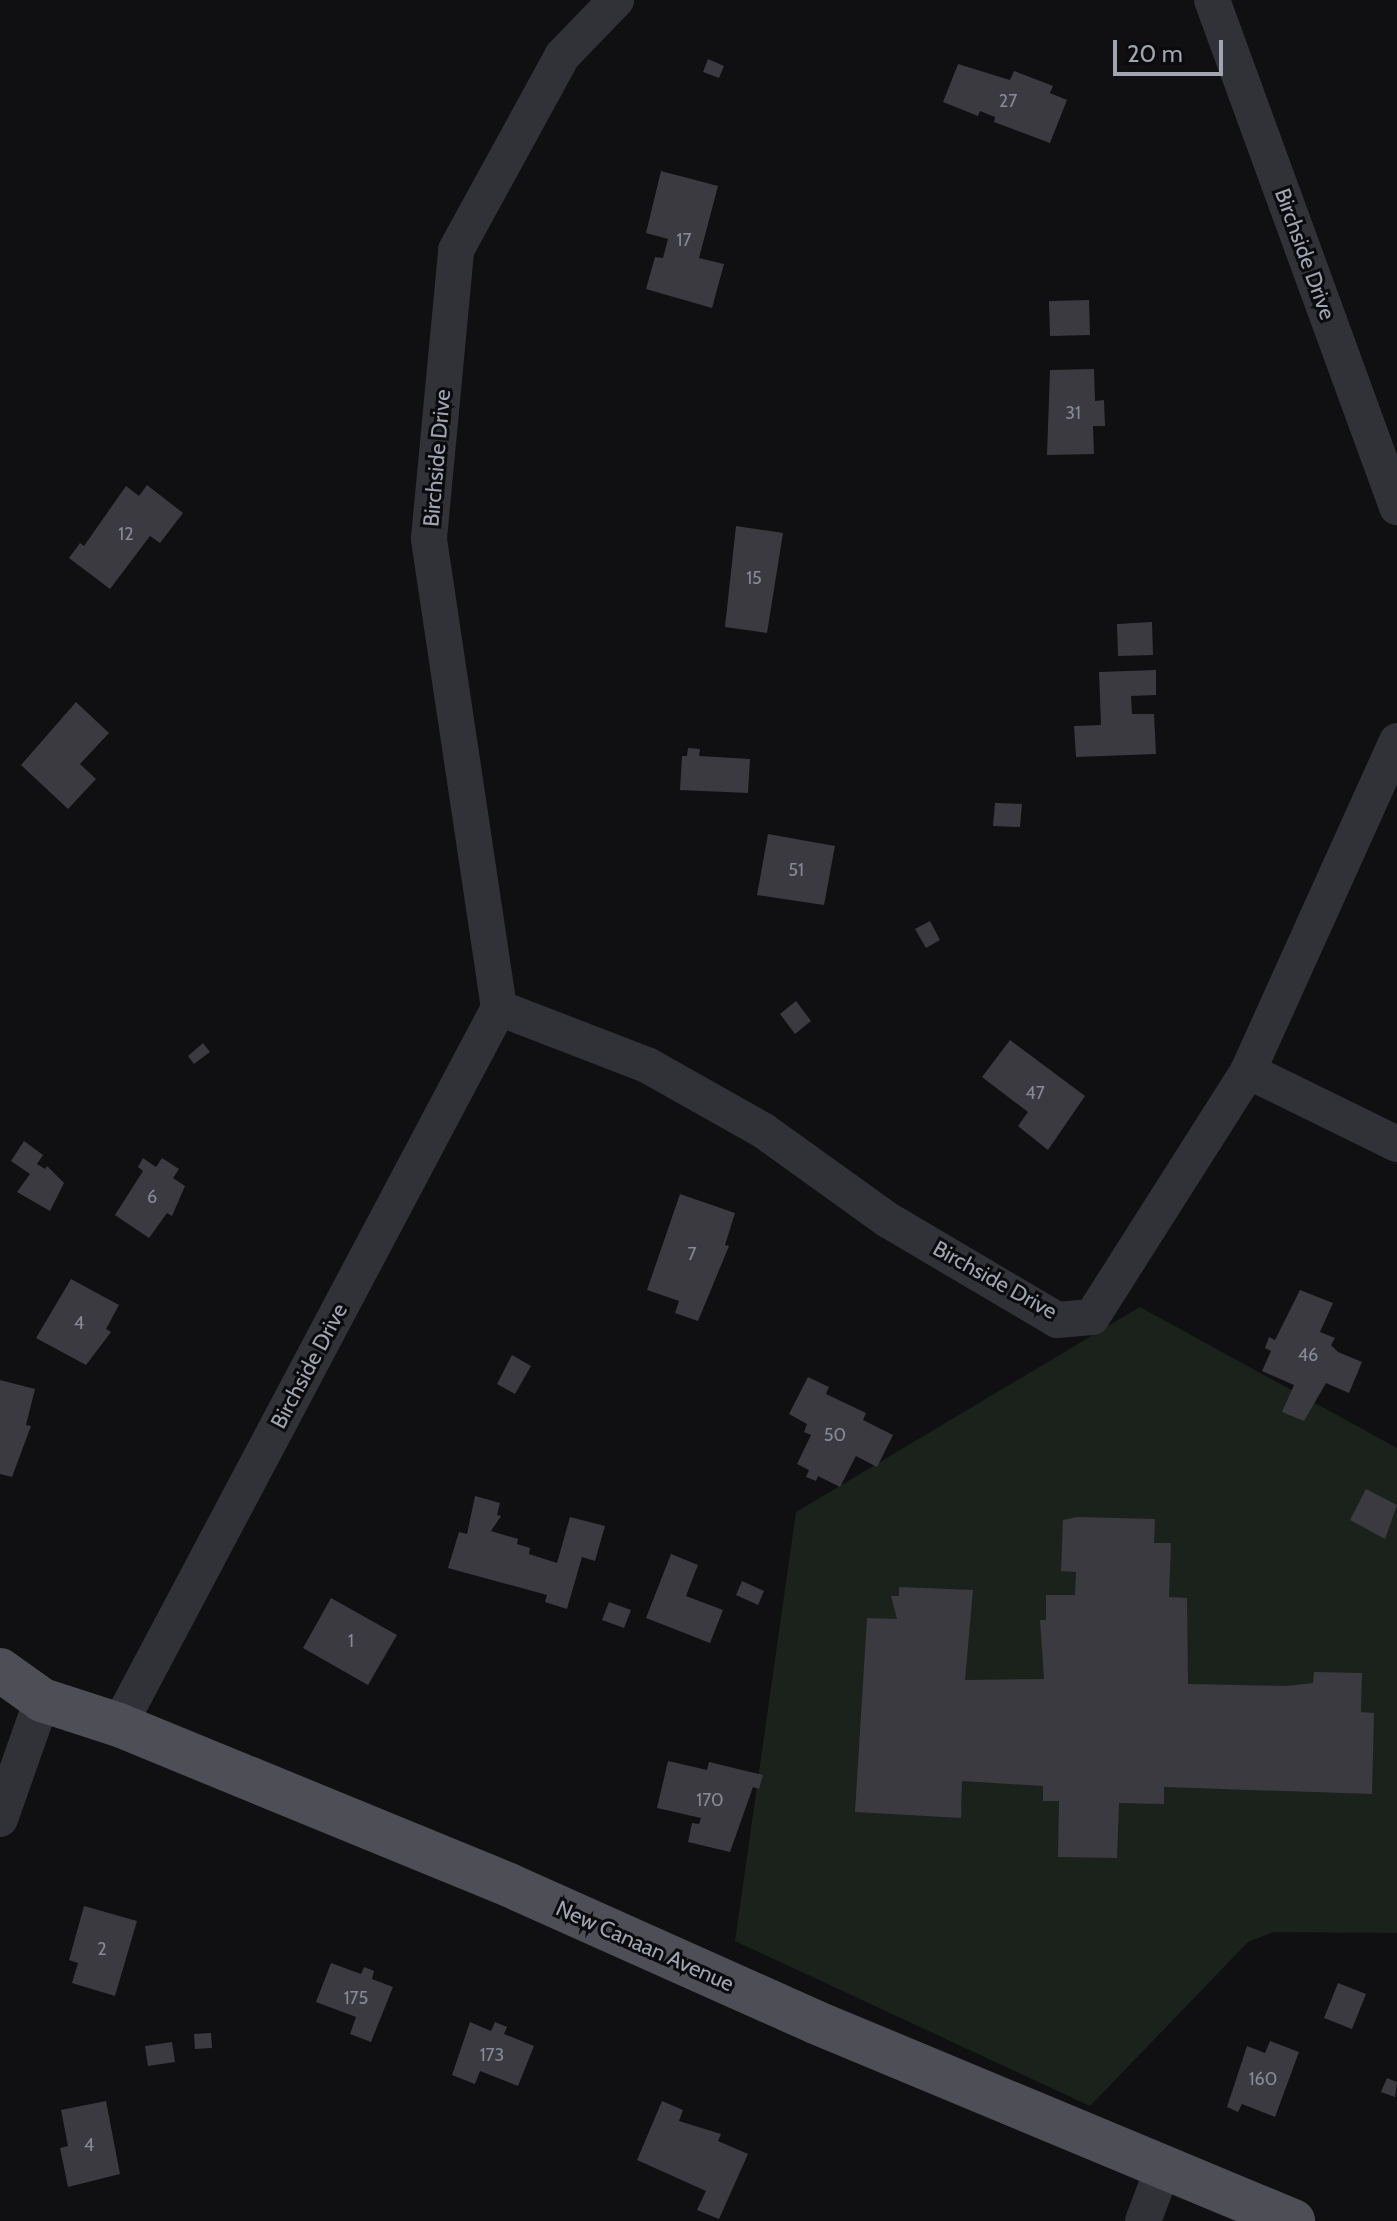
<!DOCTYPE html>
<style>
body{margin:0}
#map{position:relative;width:1397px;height:2221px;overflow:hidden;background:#101012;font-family:Cabin,sans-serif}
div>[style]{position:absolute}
.green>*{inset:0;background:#1a221b}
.building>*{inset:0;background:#3a3a40}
.minor>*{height:36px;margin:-18px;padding:0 18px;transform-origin:18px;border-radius:18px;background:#313237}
.major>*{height:44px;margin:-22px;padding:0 22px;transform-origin:22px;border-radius:22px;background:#4d4e56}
span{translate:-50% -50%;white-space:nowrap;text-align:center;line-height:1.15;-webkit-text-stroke:6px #0b0b0d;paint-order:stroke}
.number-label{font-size:18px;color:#868a97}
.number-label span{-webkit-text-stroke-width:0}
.street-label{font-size:22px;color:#a0a5b4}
.scale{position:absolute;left:1113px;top:40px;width:110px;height:36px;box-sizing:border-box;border:4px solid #a0a5b4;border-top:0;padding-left:10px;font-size:24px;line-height:28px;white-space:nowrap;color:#a0a5b4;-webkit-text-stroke:6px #0b0b0d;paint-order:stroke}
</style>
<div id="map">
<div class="green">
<i style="clip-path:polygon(1140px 1307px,1397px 1448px,1397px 1933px,1273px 1932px,1248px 1942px,1090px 2106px,735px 1941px,796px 1512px)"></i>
</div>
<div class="building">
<i style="clip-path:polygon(708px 59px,724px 66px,719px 78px,703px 72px)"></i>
<i style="clip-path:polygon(958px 64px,1010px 80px,1014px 71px,1053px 86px,1050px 93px,1067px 100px,1050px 143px,994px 122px,995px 117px,980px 111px,978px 116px,943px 102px)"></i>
<i style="clip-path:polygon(661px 171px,718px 186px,699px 258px,724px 264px,712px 308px,646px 289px,655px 257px,663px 258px,668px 239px,646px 233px)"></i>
<i style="clip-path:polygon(1089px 300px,1090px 335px,1050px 336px,1049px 301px)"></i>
<i style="clip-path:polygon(1094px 369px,1095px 401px,1104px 400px,1105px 426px,1093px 426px,1094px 454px,1047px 455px,1050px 370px)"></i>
<i style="clip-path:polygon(147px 485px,183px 513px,160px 543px,150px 536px,110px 589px,69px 558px,80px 543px,84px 546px,126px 486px,139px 496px)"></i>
<i style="clip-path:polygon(736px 526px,783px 533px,767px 633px,725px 627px)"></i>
<i style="clip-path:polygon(1152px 622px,1153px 655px,1118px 656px,1117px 624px)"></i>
<i style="clip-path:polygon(1156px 670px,1156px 695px,1131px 696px,1132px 714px,1154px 714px,1156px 754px,1076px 757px,1074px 726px,1101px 725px,1099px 672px)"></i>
<i style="clip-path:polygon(76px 702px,109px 733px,80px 764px,96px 779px,68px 809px,21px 765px)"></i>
<i style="clip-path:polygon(688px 748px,700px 749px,699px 756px,750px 759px,748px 793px,680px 790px,682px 756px,687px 756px)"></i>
<i style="clip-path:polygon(995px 803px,1022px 804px,1020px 827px,993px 826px)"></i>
<i style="clip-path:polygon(768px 834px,835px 846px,824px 905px,757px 895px)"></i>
<i style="clip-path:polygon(930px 921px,940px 940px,926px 948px,915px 929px)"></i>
<i style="clip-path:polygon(796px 1001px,811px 1021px,795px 1034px,780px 1014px)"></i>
<i style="clip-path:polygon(1010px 1040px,1085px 1096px,1048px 1150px,1018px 1126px,1028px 1112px,982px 1077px)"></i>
<i style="clip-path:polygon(203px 1043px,210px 1052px,194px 1064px,188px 1056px)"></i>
<i style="clip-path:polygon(24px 1141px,43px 1155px,37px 1164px,45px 1169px,47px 1166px,64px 1183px,50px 1211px,17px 1192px,30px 1174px,11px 1161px)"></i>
<i style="clip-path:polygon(143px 1158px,156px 1167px,162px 1158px,179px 1169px,173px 1178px,185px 1186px,172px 1216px,167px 1213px,149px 1238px,115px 1215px,143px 1171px,138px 1167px)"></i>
<i style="clip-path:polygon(680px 1194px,735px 1213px,725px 1245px,729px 1246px,698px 1321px,675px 1313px,679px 1301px,647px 1290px)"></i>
<i style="clip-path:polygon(71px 1279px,119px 1305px,106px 1329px,111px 1332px,86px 1365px,36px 1338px)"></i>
<i style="clip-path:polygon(1300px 1290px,1333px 1303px,1320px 1332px,1335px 1338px,1331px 1345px,1338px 1352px,1362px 1362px,1349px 1393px,1326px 1383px,1304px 1421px,1282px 1412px,1294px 1385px,1262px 1371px,1271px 1351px,1265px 1348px,1269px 1337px,1275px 1340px)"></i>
<i style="clip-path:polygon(512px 1355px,531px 1366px,515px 1394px,497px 1384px)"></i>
<i style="clip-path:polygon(808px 1377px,829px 1387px,826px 1394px,866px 1413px,863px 1420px,893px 1435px,877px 1467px,856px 1456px,840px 1487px,818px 1476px,816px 1481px,806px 1477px,809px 1470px,797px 1464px,811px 1435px,804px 1432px,807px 1424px,789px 1414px)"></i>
<i style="clip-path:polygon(0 1380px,35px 1389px,26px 1425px,31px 1426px,12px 1477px,0 1474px)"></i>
<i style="clip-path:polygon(1366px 1489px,1397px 1505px,1385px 1539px,1350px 1520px)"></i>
<i style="clip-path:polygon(475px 1496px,500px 1503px,497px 1515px,501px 1516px,491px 1531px,518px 1539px,517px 1544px,530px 1548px,529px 1554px,557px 1563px,570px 1517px,605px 1526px,595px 1561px,582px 1557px,567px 1609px,545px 1602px,547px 1595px,448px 1568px,459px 1532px,467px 1534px)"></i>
<i style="clip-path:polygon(1077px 1517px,1155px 1519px,1154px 1543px,1171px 1543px,1169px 1597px,1187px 1598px,1188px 1684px,1286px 1686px,1313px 1683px,1314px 1672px,1362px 1673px,1361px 1712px,1374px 1713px,1372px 1794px,1164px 1787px,1164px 1804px,1119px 1803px,1117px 1858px,1058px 1857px,1059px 1801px,1043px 1801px,1043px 1786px,962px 1781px,961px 1818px,855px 1812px,867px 1618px,897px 1619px,891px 1596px,899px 1596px,899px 1587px,973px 1590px,965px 1680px,1044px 1679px,1040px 1620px,1046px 1620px,1046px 1595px,1075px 1595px,1076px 1572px,1061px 1571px,1063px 1520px)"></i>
<i style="clip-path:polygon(671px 1554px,698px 1565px,686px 1596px,723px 1610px,710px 1643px,646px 1618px)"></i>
<i style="clip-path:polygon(742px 1581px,764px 1591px,758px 1605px,736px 1595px)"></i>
<i style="clip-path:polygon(331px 1598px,397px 1635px,368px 1685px,303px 1648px)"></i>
<i style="clip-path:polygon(609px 1602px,631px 1610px,624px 1628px,602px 1620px)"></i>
<i style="clip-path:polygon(668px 1761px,707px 1770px,709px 1762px,763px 1775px,759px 1789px,753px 1787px,730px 1852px,688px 1842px,692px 1823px,699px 1824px,701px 1818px,657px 1808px)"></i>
<i style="clip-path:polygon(84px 1906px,137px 1921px,115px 1996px,72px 1983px,78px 1963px,69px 1960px)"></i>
<i style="clip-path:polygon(331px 1963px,361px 1974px,364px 1967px,374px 1971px,372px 1979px,393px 1987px,371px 2042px,350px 2034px,356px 2017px,316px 2002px)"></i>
<i style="clip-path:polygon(1338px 1983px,1366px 1994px,1352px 2029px,1324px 2018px)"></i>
<i style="clip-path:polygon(470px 2022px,491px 2031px,495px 2022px,507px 2027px,504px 2034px,534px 2046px,518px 2086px,480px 2071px,475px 2084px,452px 2075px)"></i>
<i style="clip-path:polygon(211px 2033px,212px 2048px,195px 2049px,194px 2034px)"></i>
<i style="clip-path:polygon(1270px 2041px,1299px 2052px,1275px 2117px,1242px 2104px,1238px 2112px,1227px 2107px,1247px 2046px,1265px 2053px)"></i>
<i style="clip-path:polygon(172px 2042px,175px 2062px,148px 2066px,145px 2046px)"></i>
<i style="clip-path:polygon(1387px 2078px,1397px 2082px,1395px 2097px,1381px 2092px)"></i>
<i style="clip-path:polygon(106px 2101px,120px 2174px,68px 2187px,60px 2148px,68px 2146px,61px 2110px)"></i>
<i style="clip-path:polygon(662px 2101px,683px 2110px,679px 2121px,721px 2134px,718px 2141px,748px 2154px,719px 2219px,697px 2210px,706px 2191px,637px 2160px)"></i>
</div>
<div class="minor">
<i style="left:1212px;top:0;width:540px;rotate:69.95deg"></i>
<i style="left:499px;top:1008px;width:159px;rotate:21.1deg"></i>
<i style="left:647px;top:1065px;width:134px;rotate:29.4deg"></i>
<i style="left:764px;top:1131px;width:153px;rotate:35.7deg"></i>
<i style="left:888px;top:1220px;width:196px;rotate:30.6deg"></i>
<i style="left:1057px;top:1320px;width:35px;rotate:-5deg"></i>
<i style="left:1092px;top:1317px;width:291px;rotate:-57.6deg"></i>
<i style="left:1248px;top:1071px;width:362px;rotate:-65.7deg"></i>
<i style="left:1248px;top:1071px;width:166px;rotate:26.1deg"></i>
<i style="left:119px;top:1725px;width:811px;rotate:-62.08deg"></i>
<i style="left:499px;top:1008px;width:475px;rotate:-98.5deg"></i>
<i style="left:429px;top:538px;width:289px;rotate:-84.6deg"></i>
<i style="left:456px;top:250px;width:221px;rotate:-61.3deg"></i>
<i style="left:562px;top:56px;width:78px;rotate:-46deg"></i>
<i style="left:0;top:1819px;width:126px;rotate:-70.6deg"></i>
<i style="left:1143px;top:2221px;width:57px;rotate:-69.3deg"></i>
</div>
<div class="major">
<i style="left:0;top:1670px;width:52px;rotate:35.5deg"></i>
<i style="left:42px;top:1700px;width:81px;rotate:18deg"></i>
<i style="left:119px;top:1725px;width:422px;rotate:22.3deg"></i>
<i style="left:509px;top:1885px;width:335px;rotate:24.1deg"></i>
<i style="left:815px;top:2022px;width:518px;rotate:22.6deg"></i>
</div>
<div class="number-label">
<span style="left:1008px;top:101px">27</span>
<span style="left:684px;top:240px">17</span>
<span style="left:1073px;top:413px">31</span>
<span style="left:126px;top:534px">12</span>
<span style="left:754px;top:578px">15</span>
<span style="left:796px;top:870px">51</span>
<span style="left:1035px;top:1093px">47</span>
<span style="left:152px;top:1197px">6</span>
<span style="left:692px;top:1254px">7</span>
<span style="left:79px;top:1323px">4</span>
<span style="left:1308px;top:1355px">46</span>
<span style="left:835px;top:1435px">50</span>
<span style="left:351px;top:1641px">1</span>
<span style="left:710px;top:1800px">170</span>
<span style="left:102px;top:1949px">2</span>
<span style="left:356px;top:1998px">175</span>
<span style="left:492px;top:2055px">173</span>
<span style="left:1263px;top:2079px">160</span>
<span style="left:89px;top:2145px">4</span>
</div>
<div class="street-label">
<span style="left:1305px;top:254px;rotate:70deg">Birchside Drive</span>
<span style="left:437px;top:458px;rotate:-85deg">Birchside Drive</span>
<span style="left:995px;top:1280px;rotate:29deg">Birchside Drive</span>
<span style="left:309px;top:1366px;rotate:-62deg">Birchside Drive</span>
<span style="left:645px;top:1946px;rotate:24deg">New Canaan Avenue</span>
</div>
<div class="scale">20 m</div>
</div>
